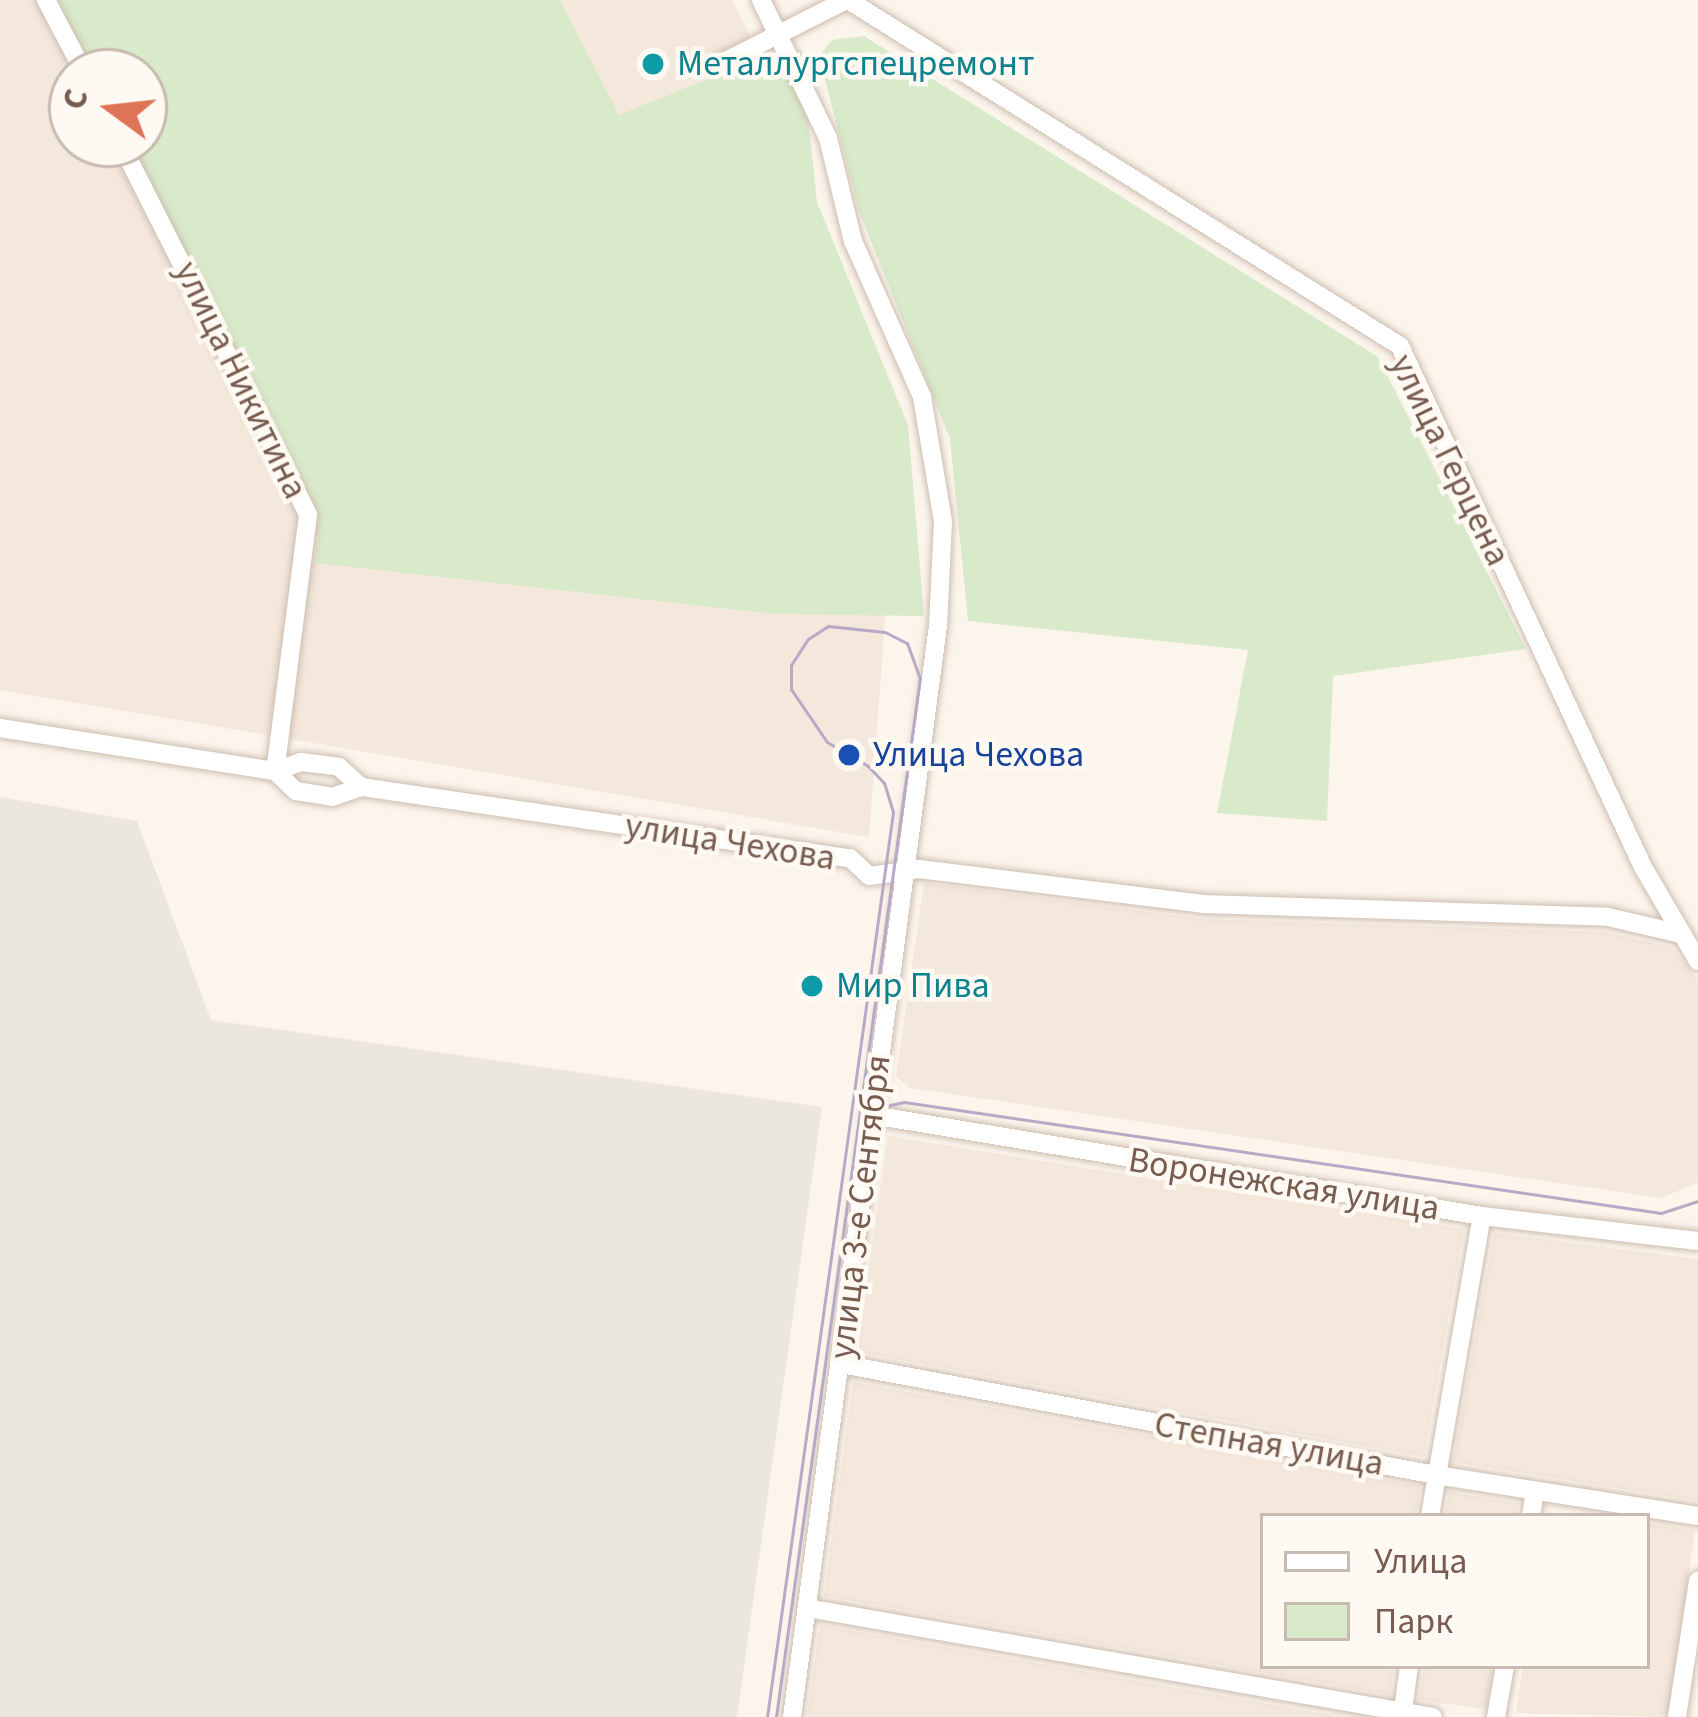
<!DOCTYPE html>
<meta charset="utf-8">
<style>
body{margin:0}
#map{position:relative;width:1698px;height:1717px;overflow:hidden;background:#fcf5ec;font-family:"Source Sans 3",sans-serif}
div>[style]{position:absolute}
.residential>*{inset:0;background:#f4e7db}
.industrial>*{inset:0;background:#ece6e1}
.green>*{inset:0;background:#d8eaca}
.roads{filter:drop-shadow(0 0 3px #cebeb1) drop-shadow(0 0 3px #cebeb1)}
.minor>*{height:18px;margin:-9px;padding:0 9px;transform-origin:9px;border-radius:9px;background:#fff}
.tram>*{height:3px;margin:-1.5px;padding:0 1.5px;transform-origin:1.5px;border-radius:1.5px;background:#b8a9c7}
.dots>*{width:33px;height:33px;translate:-50% -50%;box-sizing:border-box;border:6px solid #fefaf3;border-radius:50%}
span{translate:-50% -50%;white-space:nowrap;text-align:center;line-height:1.15;-webkit-text-stroke:9px #fefaf3;paint-order:stroke}
.culture-label{font-size:36px;color:#0d838f}
.left{translate:0 -50%;text-align:left}
.street-label{font-size:36px;color:#775c4f}
.transit-label{font-size:36px;color:#164399}
.legend{position:absolute;left:1260px;top:1513px;width:390px;height:156px;box-sizing:border-box;background:#fefaf3;border:3px solid #c8bbb1;margin:0;padding:15px 21px;list-style:none;font-size:36px;color:#775c4f}
.legend li{display:flex;align-items:center;gap:24px;height:60px}
.legend b{width:60px;border:3px solid #c8bbb1}
.north{position:absolute;left:48px;top:48px;width:120px;height:120px;box-sizing:border-box;background:#fefaf3;border:3px solid #c8bbb1;border-radius:50%;rotate:285deg;font-size:33px;font-weight:700;line-height:48px;text-align:center;color:#775c4f}
.north::after{content:'';display:block;margin:auto;width:42px;height:54px;background:#df7358;clip-path:polygon(50% 0,100% 100%,50% 72%,0 100%)}
</style>
<div id="map">
<div class="residential">
<i style="clip-path:polygon(evenodd,0 0,732px 0,775px 82px,896px 474px,869px 837px,0 690px,0 0,72px 72px,144px 72px,144px 144px,72px 144px,72px 72px)"></i>
<i style="clip-path:polygon(924px 883px,1203px 919px,1606px 932px,1671px 947px,1698px 979px,1698px 1183px,1661px 1198px,910px 1088px,896px 1077px)"></i>
<i style="clip-path:polygon(888px 1136px,1464px 1229px,1424px 1457px,857px 1352px)"></i>
<i style="clip-path:polygon(1494px 1233px,1698px 1259px,1698px 1501px,1453px 1462px)"></i>
<i style="clip-path:polygon(853px 1382px,1420px 1486px,1416px 1516px,1263px 1516px,1263px 1666px,1394px 1666px,1390px 1695px,824px 1596px)"></i>
<i style="clip-path:polygon(1449px 1492px,1518px 1503px,1516px 1516px,1445px 1516px)"></i>
<i style="clip-path:polygon(1647px 1523px,1695px 1531px,1668px 1717px,1516px 1713px,1523px 1666px,1647px 1666px)"></i>
<i style="clip-path:polygon(820px 1625px,1342px 1717px,807px 1717px)"></i>
<i style="clip-path:polygon(1424px 1666px,1493px 1666px,1486px 1709px,1419px 1700px)"></i>
</div>
<div class="industrial">
<i style="clip-path:polygon(0 797px,137px 821px,211px 1020px,822px 1107px,737px 1717px,0 1717px)"></i>
</div>
<div class="green">
<i style="clip-path:polygon(55px 0,560px 0,619px 115px,763px 57px,801px 50px,817px 202px,908px 425px,924px 616px,776px 614px,316px 563px,318px 512px,129px 144px,144px 144px,144px 72px,92px 72px)"></i>
<i style="clip-path:polygon(864px 36px,1378px 357px,1526px 649px,1333px 676px,1327px 821px,1217px 813px,1248px 650px,968px 621px,950px 439px,859px 211px,819px 56px,832px 40px)"></i>
</div>
<div class="roads">
<div class="minor">
<i style="left:46px;top:0;width:81px;rotate:62.2deg"></i>
<i style="left:761px;top:0;width:153px;rotate:64.1deg"></i>
<i style="left:828px;top:138px;width:106px;rotate:76.4deg"></i>
<i style="left:853px;top:241px;width:171px;rotate:66.1deg"></i>
<i style="left:922px;top:397px;width:126px;rotate:80.4deg"></i>
<i style="left:943px;top:521px;width:105px;rotate:92.7deg"></i>
<i style="left:938px;top:626px;width:1101px;rotate:97.62deg"></i>
<i style="left:848px;top:0;width:651px;rotate:32.08deg"></i>
<i style="left:1400px;top:346px;width:575px;rotate:65deg"></i>
<i style="left:1643px;top:867px;width:109px;rotate:59.7deg"></i>
<i style="left:720px;top:64px;width:141px;rotate:-26.9deg"></i>
<i style="left:121px;top:144px;width:415px;rotate:63.2deg"></i>
<i style="left:308px;top:515px;width:258px;rotate:97.3deg"></i>
<i style="left:275px;top:771px;width:29px;rotate:44deg"></i>
<i style="left:296px;top:791px;width:36px;rotate:9deg"></i>
<i style="left:332px;top:797px;width:31px;rotate:-19deg"></i>
<i style="left:0;top:728px;width:278px;rotate:8.9deg"></i>
<i style="left:275px;top:771px;width:28px;rotate:-19deg"></i>
<i style="left:301px;top:762px;width:38px;rotate:7deg"></i>
<i style="left:339px;top:767px;width:30px;rotate:42deg"></i>
<i style="left:361px;top:787px;width:494px;rotate:8.3deg"></i>
<i style="left:850px;top:858px;width:26px;rotate:43deg"></i>
<i style="left:869px;top:876px;width:50px;rotate:-8deg"></i>
<i style="left:919px;top:869px;width:286px;rotate:7deg"></i>
<i style="left:1203px;top:904px;width:405px;rotate:1.8deg"></i>
<i style="left:1608px;top:917px;width:75px;rotate:13.1deg"></i>
<i style="left:872px;top:1115px;width:618px;rotate:9.4deg"></i>
<i style="left:1482px;top:1216px;width:217px;rotate:6.6deg"></i>
<i style="left:841px;top:1364px;width:605px;rotate:10.57deg"></i>
<i style="left:1436px;top:1475px;width:265px;rotate:8.9deg"></i>
<i style="left:1430px;top:1516px;width:304px;rotate:-80.2deg"></i>
<i style="left:1531px;top:1516px;width:26px;rotate:-81deg"></i>
<i style="left:807px;top:1608px;width:635px;rotate:9.88deg"></i>
<i style="left:1402px;top:1717px;width:51px;rotate:-82.2deg"></i>
<i style="left:1496px;top:1717px;width:52px;rotate:-80deg"></i>
<i style="left:1677px;top:1717px;width:138px;rotate:-81.2deg"></i>
</div>
</div>
<div class="tram">
<i style="left:857px;top:1131px;width:34px;rotate:-45deg"></i>
<i style="left:881px;top:1107px;width:24px;rotate:-12deg"></i>
<i style="left:904px;top:1102px;width:765px;rotate:8.34deg"></i>
<i style="left:1661px;top:1213px;width:39px;rotate:-18deg"></i>
<i style="left:767px;top:1717px;width:914px;rotate:-82.07deg"></i>
<i style="left:893px;top:812px;width:30px;rotate:-107deg"></i>
<i style="left:884px;top:783px;width:23px;rotate:-133deg"></i>
<i style="left:868px;top:766px;width:48px;rotate:-149.7deg"></i>
<i style="left:827px;top:742px;width:64px;rotate:-124.2deg"></i>
<i style="left:791px;top:689px;width:24px;rotate:-90deg"></i>
<i style="left:791px;top:665px;width:31px;rotate:-57deg"></i>
<i style="left:808px;top:639px;width:24px;rotate:-33deg"></i>
<i style="left:828px;top:626px;width:57px;rotate:6deg"></i>
<i style="left:885px;top:632px;width:25px;rotate:27deg"></i>
<i style="left:907px;top:643px;width:37px;rotate:70deg"></i>
<i style="left:920px;top:678px;width:1049px;rotate:97.89deg"></i>
</div>
<div class="dots">
<i style="left:653px;top:64px;background:#0f9aa8"></i>
<i style="left:849px;top:755px;background:#1a4fb4"></i>
<i style="left:812px;top:986px;background:#0f9aa8"></i>
</div>
<div class="culture-label">
<span class="left" style="left:677px;top:64px">Металлургспецремонт</span>
<span class="left" style="left:836px;top:986px">Мир Пива</span>
</div>
<div class="street-label">
<span style="left:241px;top:380px;rotate:64deg">улица Никитина</span>
<span style="left:1450px;top:460px;rotate:64deg">улица Герцена</span>
<span style="left:730px;top:842px;rotate:9deg">улица Чехова</span>
<span style="left:1284px;top:1184px;rotate:9deg">Воронежская улица</span>
<span style="left:860px;top:1207px;rotate:-83deg">улица 3-е Сентября</span>
<span style="left:1269px;top:1444px;rotate:10deg">Степная улица</span>
</div>
<div class="transit-label">
<span class="left" style="left:873px;top:755px">Улица Чехова</span>
</div>
<ul class="legend">
<li><b style="height:15px;background:#fff"></b>Улица</li>
<li><b style="height:33px;background:#d8eaca"></b>Парк</li>
</ul>
<div class="north">С</div>
</div>
